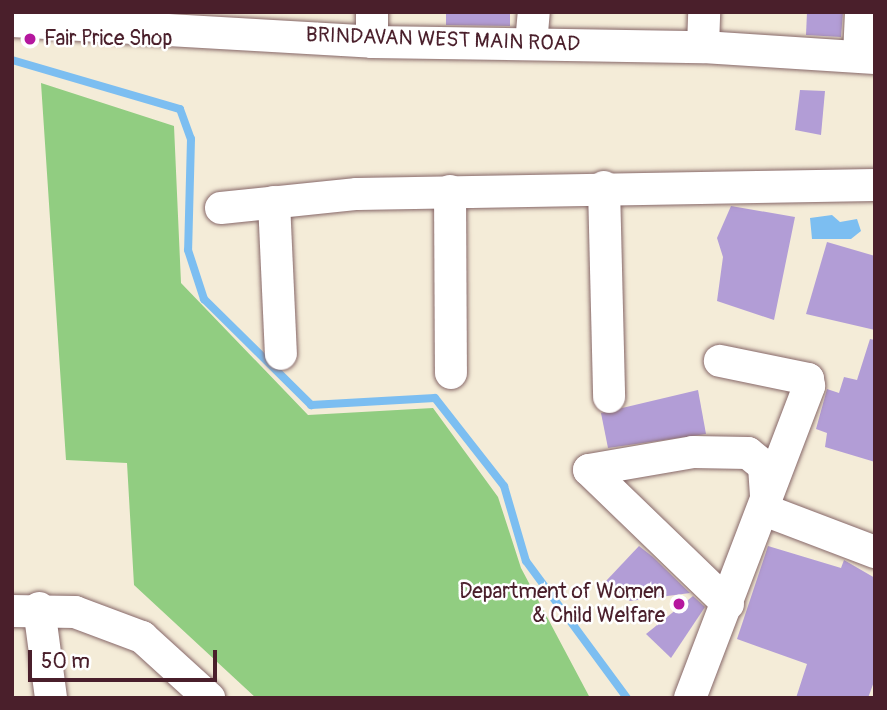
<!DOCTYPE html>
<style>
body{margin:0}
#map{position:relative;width:887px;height:710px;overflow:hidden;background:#f4ecd8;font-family:Pangolin,sans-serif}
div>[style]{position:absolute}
.green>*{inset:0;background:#91cd81}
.water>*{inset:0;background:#7cbef1}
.stream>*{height:8px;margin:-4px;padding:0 4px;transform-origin:4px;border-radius:4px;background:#7cbef1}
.building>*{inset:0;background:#b29dd6}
.roads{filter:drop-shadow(0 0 2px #866768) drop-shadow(0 0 2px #866768)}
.minor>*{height:32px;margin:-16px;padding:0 16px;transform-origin:16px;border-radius:16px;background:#fff}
.dots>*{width:19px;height:19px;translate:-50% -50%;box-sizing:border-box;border:4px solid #fff;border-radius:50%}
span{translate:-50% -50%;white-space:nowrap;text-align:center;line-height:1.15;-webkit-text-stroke:5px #fff;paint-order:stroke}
.poi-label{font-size:21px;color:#4a1f2b}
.left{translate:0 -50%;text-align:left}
.right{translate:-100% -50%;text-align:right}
.street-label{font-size:21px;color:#4a1f2b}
.frame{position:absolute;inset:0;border:14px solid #4a1f2b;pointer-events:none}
.scale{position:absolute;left:28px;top:650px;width:189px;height:32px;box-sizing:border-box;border:4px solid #4a1f2b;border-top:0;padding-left:9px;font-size:21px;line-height:24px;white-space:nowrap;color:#4a1f2b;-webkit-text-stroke:5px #fff;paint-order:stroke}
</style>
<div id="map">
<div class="green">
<i style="clip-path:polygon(41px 83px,174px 126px,181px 283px,308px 415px,433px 408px,498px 497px,521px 568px,590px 698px,256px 698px,134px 585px,127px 463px,66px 460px)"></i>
</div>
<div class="water">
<i style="clip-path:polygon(832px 215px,840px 222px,857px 219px,861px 231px,851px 239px,812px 239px,810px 218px)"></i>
</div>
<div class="stream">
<i style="left:12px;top:60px;width:175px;rotate:16.3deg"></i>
<i style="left:180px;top:109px;width:32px;rotate:70deg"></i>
<i style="left:191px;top:139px;width:111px;rotate:91.5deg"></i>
<i style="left:188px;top:250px;width:52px;rotate:71.9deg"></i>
<i style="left:204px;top:299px;width:151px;rotate:44.7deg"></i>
<i style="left:311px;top:405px;width:124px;rotate:-3.2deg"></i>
<i style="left:435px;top:398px;width:112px;rotate:51.9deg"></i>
<i style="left:504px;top:486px;width:78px;rotate:73.7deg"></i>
<i style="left:526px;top:561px;width:170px;rotate:53.6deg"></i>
</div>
<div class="building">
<i style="clip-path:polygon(446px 12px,510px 12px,510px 26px,446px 25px)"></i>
<i style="clip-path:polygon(807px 12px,843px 12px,841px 37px,806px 35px)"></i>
<i style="clip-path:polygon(800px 90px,825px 91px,821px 135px,795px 130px)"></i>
<i style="clip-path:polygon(731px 206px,795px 217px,774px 320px,717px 301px,723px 257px,717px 238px)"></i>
<i style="clip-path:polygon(827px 242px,875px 256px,875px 330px,806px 314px)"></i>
<i style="clip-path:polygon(870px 339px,875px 340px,875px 462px,825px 447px,827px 433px,816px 429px,827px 389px,839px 393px,844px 377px,857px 380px)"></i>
<i style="clip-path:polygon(698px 390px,706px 434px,608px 448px,601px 413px)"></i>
<i style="clip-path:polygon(639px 546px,653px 557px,690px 593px,630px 601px,606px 581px)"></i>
<i style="clip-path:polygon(768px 546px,841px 568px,844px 560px,875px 578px,875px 679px,868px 698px,796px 698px,807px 664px,737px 639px)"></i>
<i style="clip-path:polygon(693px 596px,705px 607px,671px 658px,646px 634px)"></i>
</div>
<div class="roads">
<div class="minor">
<i style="left:12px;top:21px;width:361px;rotate:3.3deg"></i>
<i style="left:372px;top:42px;width:331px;rotate:0.9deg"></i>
<i style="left:703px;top:47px;width:172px;rotate:3.7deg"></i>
<i style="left:372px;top:42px;width:30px;rotate:-90deg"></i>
<i style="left:531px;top:44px;width:32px;rotate:-85deg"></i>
<i style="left:703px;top:47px;width:35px;rotate:-88deg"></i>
<i style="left:859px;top:55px;width:43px;rotate:-87.3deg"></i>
<i style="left:604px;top:187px;width:210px;rotate:88.6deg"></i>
<i style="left:450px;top:191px;width:182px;rotate:89.7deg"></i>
<i style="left:274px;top:202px;width:152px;rotate:87.4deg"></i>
<i style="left:221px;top:208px;width:137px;rotate:-5.9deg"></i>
<i style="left:357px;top:194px;width:518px;rotate:-1deg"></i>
<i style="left:728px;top:604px;width:193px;rotate:-136deg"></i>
<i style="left:589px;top:470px;width:106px;rotate:-9.8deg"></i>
<i style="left:693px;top:452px;width:55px;rotate:1deg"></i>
<i style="left:748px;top:453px;width:21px;rotate:39deg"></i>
<i style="left:764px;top:466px;width:45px;rotate:86.2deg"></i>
<i style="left:767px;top:511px;width:116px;rotate:20.8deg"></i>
<i style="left:39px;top:608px;width:91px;rotate:82.4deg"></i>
<i style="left:12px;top:611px;width:63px;rotate:0.9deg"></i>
<i style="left:75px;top:612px;width:72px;rotate:20.5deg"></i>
<i style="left:142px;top:637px;width:91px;rotate:42.3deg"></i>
<i style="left:690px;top:698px;width:334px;rotate:-69.1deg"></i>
<i style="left:809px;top:386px;width:7px;rotate:-98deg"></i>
<i style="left:808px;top:379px;width:90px;rotate:-168.4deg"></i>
</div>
</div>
<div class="dots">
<i style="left:30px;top:39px;background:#b5179e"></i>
<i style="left:679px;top:604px;background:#b5179e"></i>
</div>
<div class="poi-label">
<span class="left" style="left:44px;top:39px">Fair Price Shop</span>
<span class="right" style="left:665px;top:604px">Department of Women<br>&amp; Child Welfare</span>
</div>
<div class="street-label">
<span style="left:443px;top:40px;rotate:2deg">BRINDAVAN WEST MAIN ROAD</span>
</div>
<div class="frame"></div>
<div class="scale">50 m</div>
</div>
